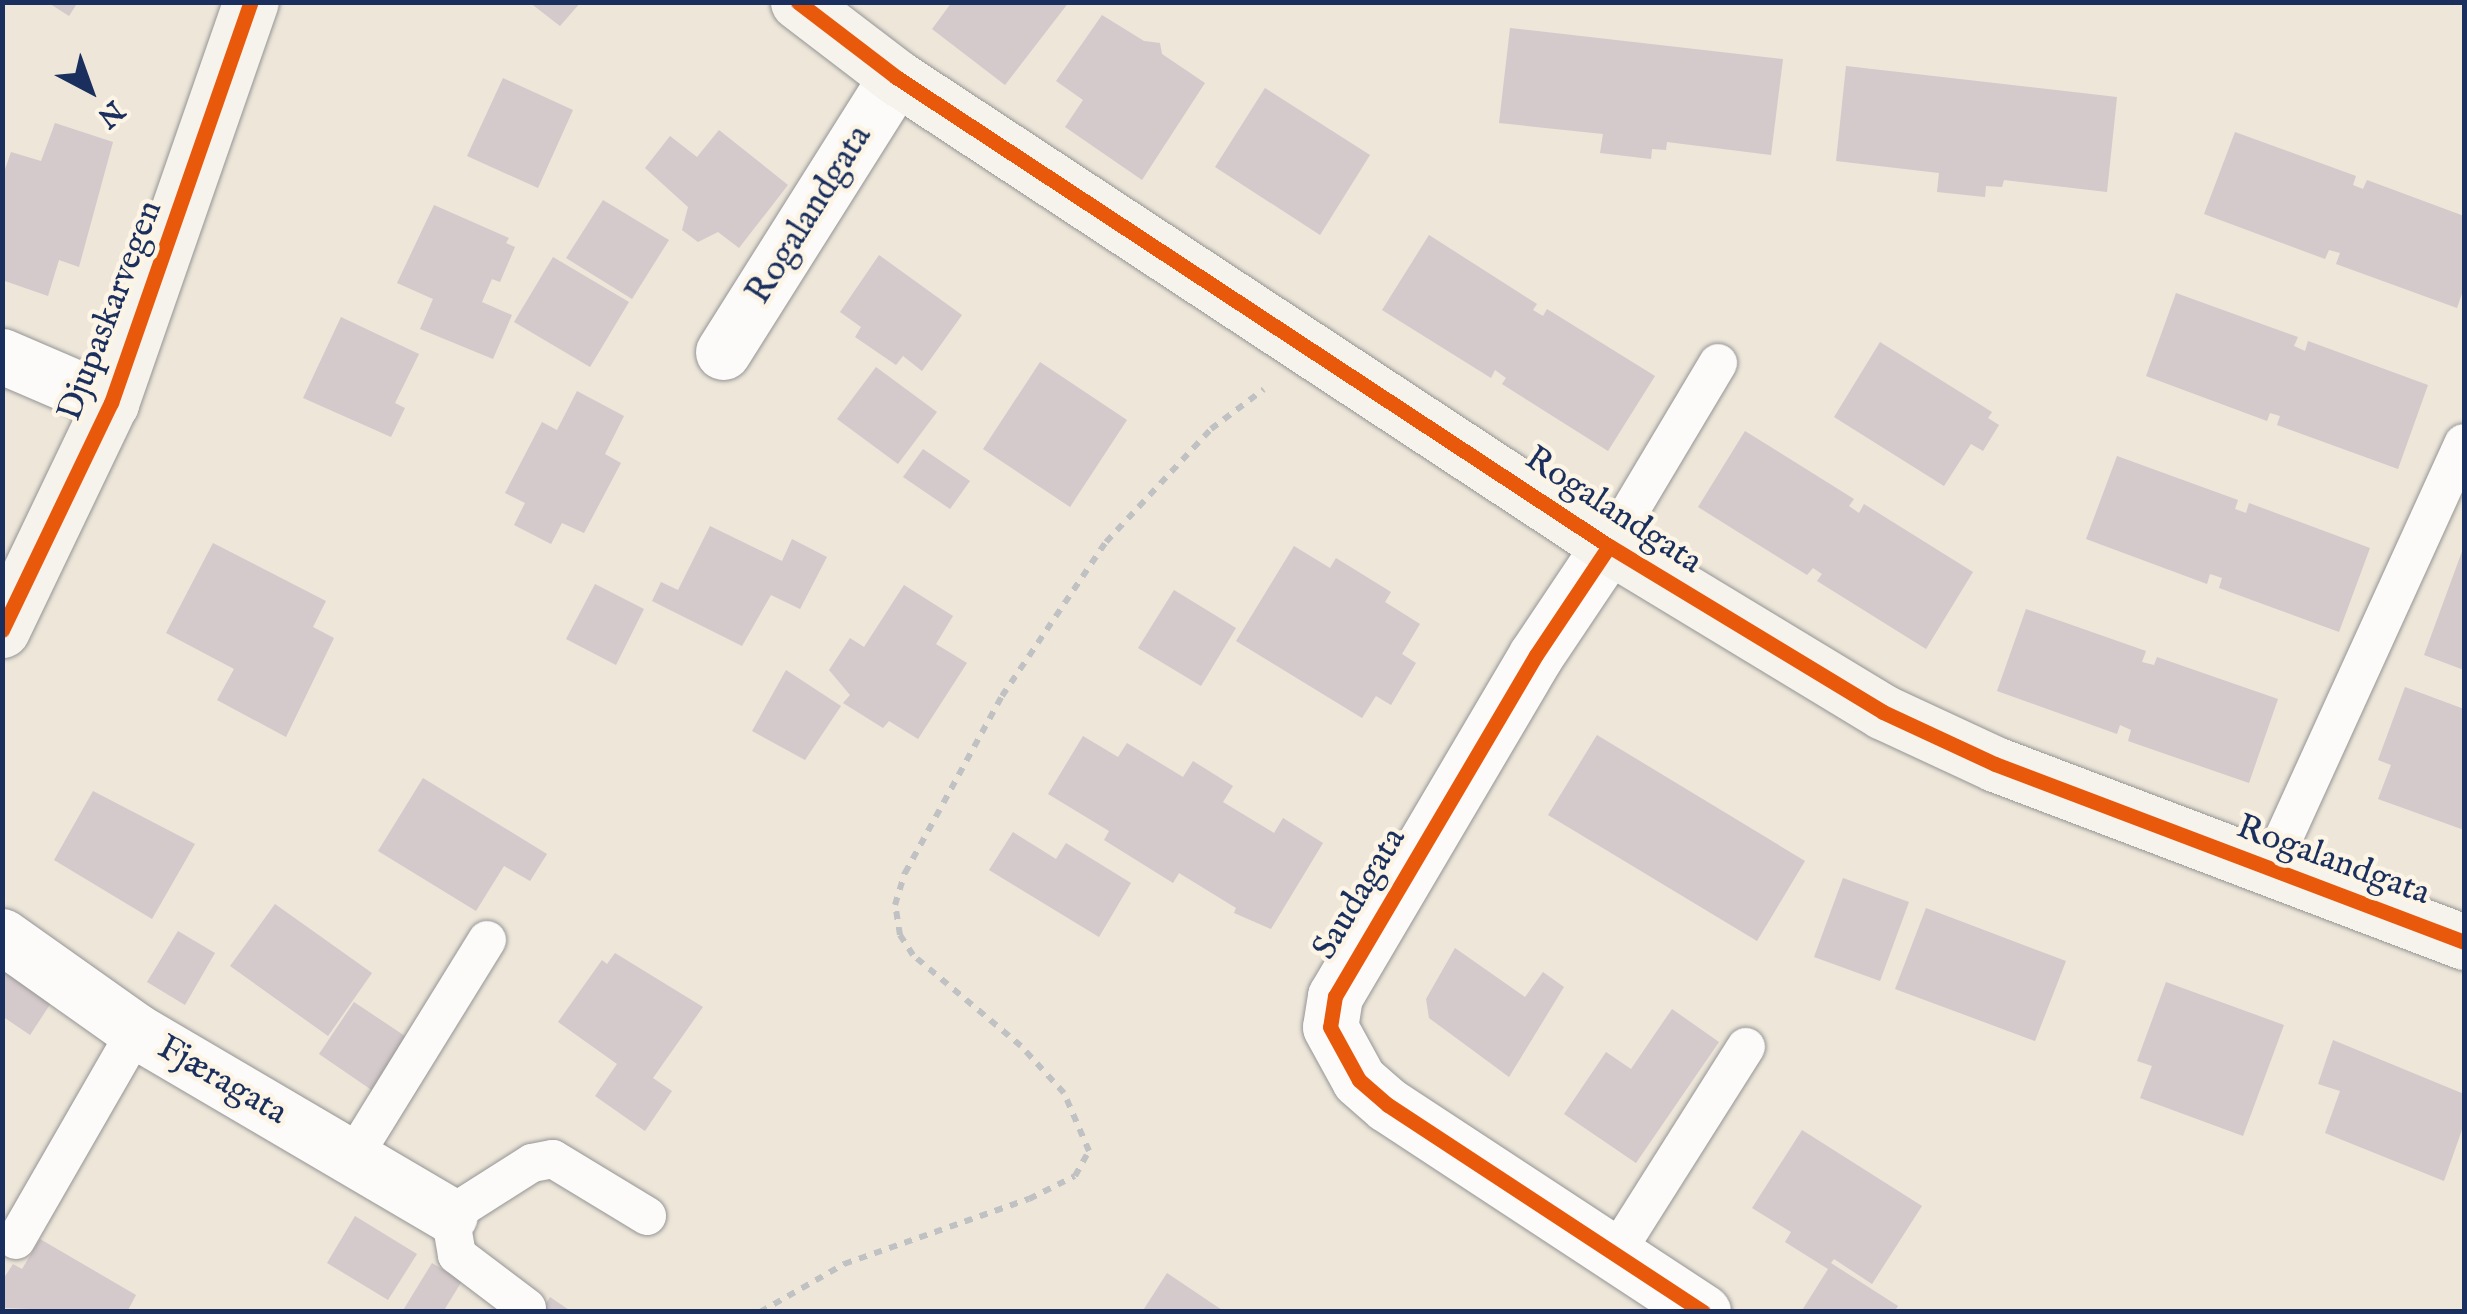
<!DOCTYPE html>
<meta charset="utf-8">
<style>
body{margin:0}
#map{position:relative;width:2467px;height:1314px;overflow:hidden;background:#ede6d9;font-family:"IM FELL English",serif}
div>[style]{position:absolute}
.building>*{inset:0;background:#d4c9cb}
.path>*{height:6px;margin-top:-3px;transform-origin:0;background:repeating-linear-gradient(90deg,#c0c1c3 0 8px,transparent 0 16px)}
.roads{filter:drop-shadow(0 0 2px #959595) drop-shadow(0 0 2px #959595)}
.lane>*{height:38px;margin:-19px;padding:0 19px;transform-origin:19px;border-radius:19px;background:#fcfbf9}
.street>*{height:55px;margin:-27.5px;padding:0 27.5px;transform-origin:27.5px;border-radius:27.5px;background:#fcfbf9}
.secondary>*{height:55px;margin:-27.5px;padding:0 27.5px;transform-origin:27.5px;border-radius:27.5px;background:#f6f2ec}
.cycleway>*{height:15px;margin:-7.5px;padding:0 7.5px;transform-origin:7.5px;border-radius:7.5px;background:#e8590c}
span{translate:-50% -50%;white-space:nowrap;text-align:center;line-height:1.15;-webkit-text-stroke:9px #fcf5e5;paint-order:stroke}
.street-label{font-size:35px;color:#1b2f5e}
.frame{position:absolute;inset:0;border:5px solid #1b2f5e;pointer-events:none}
.north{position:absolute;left:40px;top:40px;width:100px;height:100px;-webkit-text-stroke:8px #fcf5e5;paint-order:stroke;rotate:139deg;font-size:28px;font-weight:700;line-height:40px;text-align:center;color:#1b2f5e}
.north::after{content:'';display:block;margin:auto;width:35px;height:45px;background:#1b2f5e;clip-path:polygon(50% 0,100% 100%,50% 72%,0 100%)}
</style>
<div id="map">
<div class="building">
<i style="clip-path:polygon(47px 2px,78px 2px,69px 16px)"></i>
<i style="clip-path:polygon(529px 2px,581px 2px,560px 26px)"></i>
<i style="clip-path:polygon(952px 2px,1069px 2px,1005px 85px,932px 29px)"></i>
<i style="clip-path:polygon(1102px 15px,1144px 41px,1160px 43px,1162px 54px,1205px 83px,1142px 180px,1065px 127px,1083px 100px,1056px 81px)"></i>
<i style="clip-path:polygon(1510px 28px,1783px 59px,1771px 155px,1667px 142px,1666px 150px,1652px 149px,1651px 159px,1600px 153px,1603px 134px,1499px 123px)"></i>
<i style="clip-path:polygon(1846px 66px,2117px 97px,2107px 192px,2004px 180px,2002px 187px,1986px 186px,1985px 197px,1937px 192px,1939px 173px,1836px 161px)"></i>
<i style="clip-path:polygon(503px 78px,573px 110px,538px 188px,467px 156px)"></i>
<i style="clip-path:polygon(1265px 88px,1370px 155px,1320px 235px,1215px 167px)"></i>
<i style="clip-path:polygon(55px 123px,113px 142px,79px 267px,59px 260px,48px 296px,2px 280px,2px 178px,11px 152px,41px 161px)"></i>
<i style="clip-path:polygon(719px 130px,788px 185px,739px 248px,718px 232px,698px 242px,682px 230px,688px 207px,645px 168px,670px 136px,697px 157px)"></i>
<i style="clip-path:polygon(2235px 132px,2356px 176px,2353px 185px,2363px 189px,2367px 180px,2464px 216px,2464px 288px,2457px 308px,2336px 264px,2340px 253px,2329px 250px,2325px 259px,2204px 214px)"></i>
<i style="clip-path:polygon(603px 200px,669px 240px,632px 299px,566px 258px)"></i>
<i style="clip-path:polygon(434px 205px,509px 238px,506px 243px,515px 247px,500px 282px,492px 279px,482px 302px,512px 315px,493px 359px,420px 329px,433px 299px,397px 283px)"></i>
<i style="clip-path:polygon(1429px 235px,1537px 304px,1533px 310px,1543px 316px,1547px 309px,1655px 376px,1608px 451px,1502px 384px,1506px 378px,1495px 370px,1491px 378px,1382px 310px)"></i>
<i style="clip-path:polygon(879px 255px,962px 315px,922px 371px,903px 356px,896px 365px,855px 337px,861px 327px,840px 312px)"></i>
<i style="clip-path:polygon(553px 257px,629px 302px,590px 367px,514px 322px)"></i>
<i style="clip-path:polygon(2176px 293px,2298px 337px,2294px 346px,2305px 351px,2308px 341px,2428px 385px,2398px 469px,2277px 425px,2280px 416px,2270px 413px,2267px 421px,2146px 376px)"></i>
<i style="clip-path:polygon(341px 317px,419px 354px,395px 403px,405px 408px,391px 437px,303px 398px)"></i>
<i style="clip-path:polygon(1880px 342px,1992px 412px,1988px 418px,1999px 425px,1983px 451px,1971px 444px,1944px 486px,1834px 417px)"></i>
<i style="clip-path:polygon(1040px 362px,1127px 420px,1070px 507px,983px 449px)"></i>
<i style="clip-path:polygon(876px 367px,937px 412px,898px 464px,837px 419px)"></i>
<i style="clip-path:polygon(577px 391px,624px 416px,605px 454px,621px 463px,584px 533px,562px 523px,551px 544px,514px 525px,525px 503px,505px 493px,542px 422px,557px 430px)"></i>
<i style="clip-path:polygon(1745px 431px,1854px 499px,1849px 506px,1859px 513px,1864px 504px,1973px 572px,1926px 649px,1817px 581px,1822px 574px,1813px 568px,1807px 575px,1698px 507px)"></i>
<i style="clip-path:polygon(923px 449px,970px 481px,950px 509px,903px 477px)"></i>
<i style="clip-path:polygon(2117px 456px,2238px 500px,2235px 509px,2246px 513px,2249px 503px,2370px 548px,2339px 632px,2219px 588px,2222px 578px,2210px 574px,2207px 584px,2086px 539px)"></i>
<i style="clip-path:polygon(710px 526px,782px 561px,792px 539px,827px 557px,800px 609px,771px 595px,742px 646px,652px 601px,661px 582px,678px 590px)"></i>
<i style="clip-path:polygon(213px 543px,326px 601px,313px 627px,334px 638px,286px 737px,217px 700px,234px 669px,166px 633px)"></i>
<i style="clip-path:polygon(1294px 546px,1330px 568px,1336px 558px,1391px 592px,1385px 602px,1420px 624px,1402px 654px,1416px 663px,1391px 705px,1376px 696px,1362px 718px,1236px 641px)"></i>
<i style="clip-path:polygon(2464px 546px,2464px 670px,2424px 655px)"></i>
<i style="clip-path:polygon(595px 584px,644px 609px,616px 665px,566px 639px)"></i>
<i style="clip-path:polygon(904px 585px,953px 616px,936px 644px,967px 663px,918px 739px,889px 721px,883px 728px,843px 703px,850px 695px,829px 670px,850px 638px,864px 647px)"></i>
<i style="clip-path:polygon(1174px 590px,1236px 628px,1201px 686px,1138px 648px)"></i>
<i style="clip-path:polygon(2026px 609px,2146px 651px,2142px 662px,2154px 665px,2157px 657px,2278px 699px,2249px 783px,2128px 741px,2131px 730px,2120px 725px,2117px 734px,1997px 691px)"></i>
<i style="clip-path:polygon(786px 670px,841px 706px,805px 760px,752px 731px)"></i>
<i style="clip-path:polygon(2405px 687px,2464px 709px,2464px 830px,2378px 799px,2391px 765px,2378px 760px)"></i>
<i style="clip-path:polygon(1597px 735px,1805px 861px,1757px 941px,1548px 815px)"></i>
<i style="clip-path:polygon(1083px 736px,1118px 757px,1127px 743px,1183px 777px,1193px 761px,1233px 786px,1223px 802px,1274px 833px,1283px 818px,1323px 843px,1271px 929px,1234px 913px,1236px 908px,1179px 873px,1173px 883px,1104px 840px,1109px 831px,1048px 794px)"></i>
<i style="clip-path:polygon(423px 778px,547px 854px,530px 881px,504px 866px,476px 911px,378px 851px)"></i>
<i style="clip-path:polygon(93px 791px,195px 844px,152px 919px,54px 860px)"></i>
<i style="clip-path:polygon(1013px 832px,1056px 859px,1066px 843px,1131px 883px,1099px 937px,989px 870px)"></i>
<i style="clip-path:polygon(1843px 878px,1909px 902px,1880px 981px,1814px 957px)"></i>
<i style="clip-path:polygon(275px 904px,372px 973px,328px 1036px,230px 966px)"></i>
<i style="clip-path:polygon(1926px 908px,2066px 961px,2035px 1041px,1895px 989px)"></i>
<i style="clip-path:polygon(178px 931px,215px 953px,185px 1005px,147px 982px)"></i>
<i style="clip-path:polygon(1455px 948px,1525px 997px,1543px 972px,1564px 987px,1509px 1077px,1429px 1018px,1426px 999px)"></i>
<i style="clip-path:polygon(615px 953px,703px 1007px,653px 1078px,672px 1091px,645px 1131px,595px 1096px,617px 1064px,558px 1022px,602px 960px,607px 964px)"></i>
<i style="clip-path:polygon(2px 964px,53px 1000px,30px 1035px,2px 1016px)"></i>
<i style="clip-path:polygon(2166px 982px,2284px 1025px,2243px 1136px,2140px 1098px,2152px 1066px,2137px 1061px)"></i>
<i style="clip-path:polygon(354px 1002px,408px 1038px,373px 1091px,319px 1054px)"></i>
<i style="clip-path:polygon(1672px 1009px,1719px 1042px,1636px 1163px,1564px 1114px,1606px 1052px,1631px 1069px)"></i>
<i style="clip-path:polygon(2333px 1040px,2464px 1094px,2464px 1124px,2444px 1181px,2325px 1133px,2340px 1091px,2318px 1084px)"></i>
<i style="clip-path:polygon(1802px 1130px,1922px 1206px,1872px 1284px,1834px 1259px,1831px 1263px,1898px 1306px,1894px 1312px,1801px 1312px,1828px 1269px,1785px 1242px,1791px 1232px,1752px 1208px)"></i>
<i style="clip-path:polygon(355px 1216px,417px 1254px,388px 1300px,327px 1263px)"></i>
<i style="clip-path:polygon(40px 1239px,136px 1295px,127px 1312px,2px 1308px,2px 1281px,13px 1264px,22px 1269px)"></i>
<i style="clip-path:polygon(432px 1263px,462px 1281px,443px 1312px,402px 1312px)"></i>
<i style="clip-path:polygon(1167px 1273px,1225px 1312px,1142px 1312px)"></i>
<i style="clip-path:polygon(550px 1297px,572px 1312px,541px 1312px)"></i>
</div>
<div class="path">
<i style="left:760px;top:1312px;width:97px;rotate:-29.7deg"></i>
<i style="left:844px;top:1264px;width:196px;rotate:-19.4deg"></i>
<i style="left:1029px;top:1199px;width:51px;rotate:-26.6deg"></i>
<i style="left:1075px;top:1176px;width:29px;rotate:-61deg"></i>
<i style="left:1089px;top:1151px;width:63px;rotate:-113.3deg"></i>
<i style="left:1064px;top:1093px;width:64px;rotate:-132.5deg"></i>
<i style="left:1021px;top:1046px;width:141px;rotate:-139.9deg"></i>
<i style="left:913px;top:955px;width:24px;rotate:-123deg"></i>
<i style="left:900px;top:935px;width:30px;rotate:-99deg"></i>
<i style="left:895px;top:905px;width:34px;rotate:-73deg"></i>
<i style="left:905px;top:873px;width:202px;rotate:-61.3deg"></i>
<i style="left:1002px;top:696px;width:186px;rotate:-56deg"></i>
<i style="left:1106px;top:542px;width:154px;rotate:-47.1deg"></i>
<i style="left:1211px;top:429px;width:66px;rotate:-37deg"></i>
</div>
<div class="roads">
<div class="lane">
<i style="left:1609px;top:546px;width:213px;rotate:-59.2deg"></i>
<i style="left:2269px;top:870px;width:469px;rotate:-65.5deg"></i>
<i style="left:353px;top:1157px;width:255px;rotate:-58.3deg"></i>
<i style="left:16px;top:1240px;width:241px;rotate:-60.1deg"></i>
<i style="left:1615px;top:1254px;width:245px;rotate:-57.7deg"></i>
<i style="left:527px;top:1308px;width:88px;rotate:-142.9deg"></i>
<i style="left:457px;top:1255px;width:41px;rotate:-99.9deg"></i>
<i style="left:450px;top:1215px;width:97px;rotate:-32.4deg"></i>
<i style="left:532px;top:1163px;width:21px;rotate:-11deg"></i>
<i style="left:553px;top:1159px;width:110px;rotate:31.2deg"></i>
</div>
<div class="street">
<i style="left:723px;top:352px;width:325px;rotate:-57.8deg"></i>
<i style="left:2px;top:356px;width:119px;rotate:23.3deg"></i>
<i style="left:1609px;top:546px;width:131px;rotate:123.8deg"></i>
<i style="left:1536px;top:655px;width:396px;rotate:120.5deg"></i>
<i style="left:1335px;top:996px;width:31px;rotate:99deg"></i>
<i style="left:1330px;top:1027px;width:60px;rotate:61.3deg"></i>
<i style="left:1359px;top:1080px;width:38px;rotate:41deg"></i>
<i style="left:1388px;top:1105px;width:377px;rotate:33.3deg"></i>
<i style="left:2px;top:936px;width:164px;rotate:35.3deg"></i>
<i style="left:136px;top:1031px;width:364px;rotate:30.4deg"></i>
</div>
<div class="secondary">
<i style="left:798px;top:2px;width:123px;rotate:37.4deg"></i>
<i style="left:896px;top:77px;width:853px;rotate:33.34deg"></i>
<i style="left:1609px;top:546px;width:320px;rotate:31.2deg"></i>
<i style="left:1883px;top:712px;width:123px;rotate:24.9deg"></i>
<i style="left:1995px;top:764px;width:502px;rotate:20.78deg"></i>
<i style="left:2px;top:630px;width:252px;rotate:-64.4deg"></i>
<i style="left:111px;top:403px;width:425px;rotate:-70.8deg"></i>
</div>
</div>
<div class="cycleway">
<i style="left:798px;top:2px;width:123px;rotate:37.4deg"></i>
<i style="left:896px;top:77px;width:853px;rotate:33.34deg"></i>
<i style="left:1609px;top:546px;width:320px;rotate:31.2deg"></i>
<i style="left:1883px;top:712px;width:123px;rotate:24.9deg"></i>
<i style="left:1995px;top:764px;width:502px;rotate:20.78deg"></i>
<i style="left:1609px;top:546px;width:131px;rotate:123.8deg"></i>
<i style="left:1536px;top:655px;width:396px;rotate:120.5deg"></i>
<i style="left:1335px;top:996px;width:31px;rotate:99deg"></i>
<i style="left:1330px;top:1027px;width:60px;rotate:61.3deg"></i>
<i style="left:1359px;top:1080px;width:38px;rotate:41deg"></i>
<i style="left:1388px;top:1105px;width:377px;rotate:33.3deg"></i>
<i style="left:2px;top:630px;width:252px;rotate:-64.4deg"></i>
<i style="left:111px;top:403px;width:425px;rotate:-70.8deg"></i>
</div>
<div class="street-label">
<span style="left:810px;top:215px;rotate:-58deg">Rogalandgata</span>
<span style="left:111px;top:311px;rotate:-69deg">Djupaskarvegen</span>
<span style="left:1613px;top:511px;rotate:33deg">Rogalandgata</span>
<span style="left:2333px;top:861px;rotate:20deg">Rogalandgata</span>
<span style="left:1360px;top:894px;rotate:-59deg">Saudagata</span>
<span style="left:222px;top:1081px;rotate:30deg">Fjæragata</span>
</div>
<div class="frame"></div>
<div class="north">N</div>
</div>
